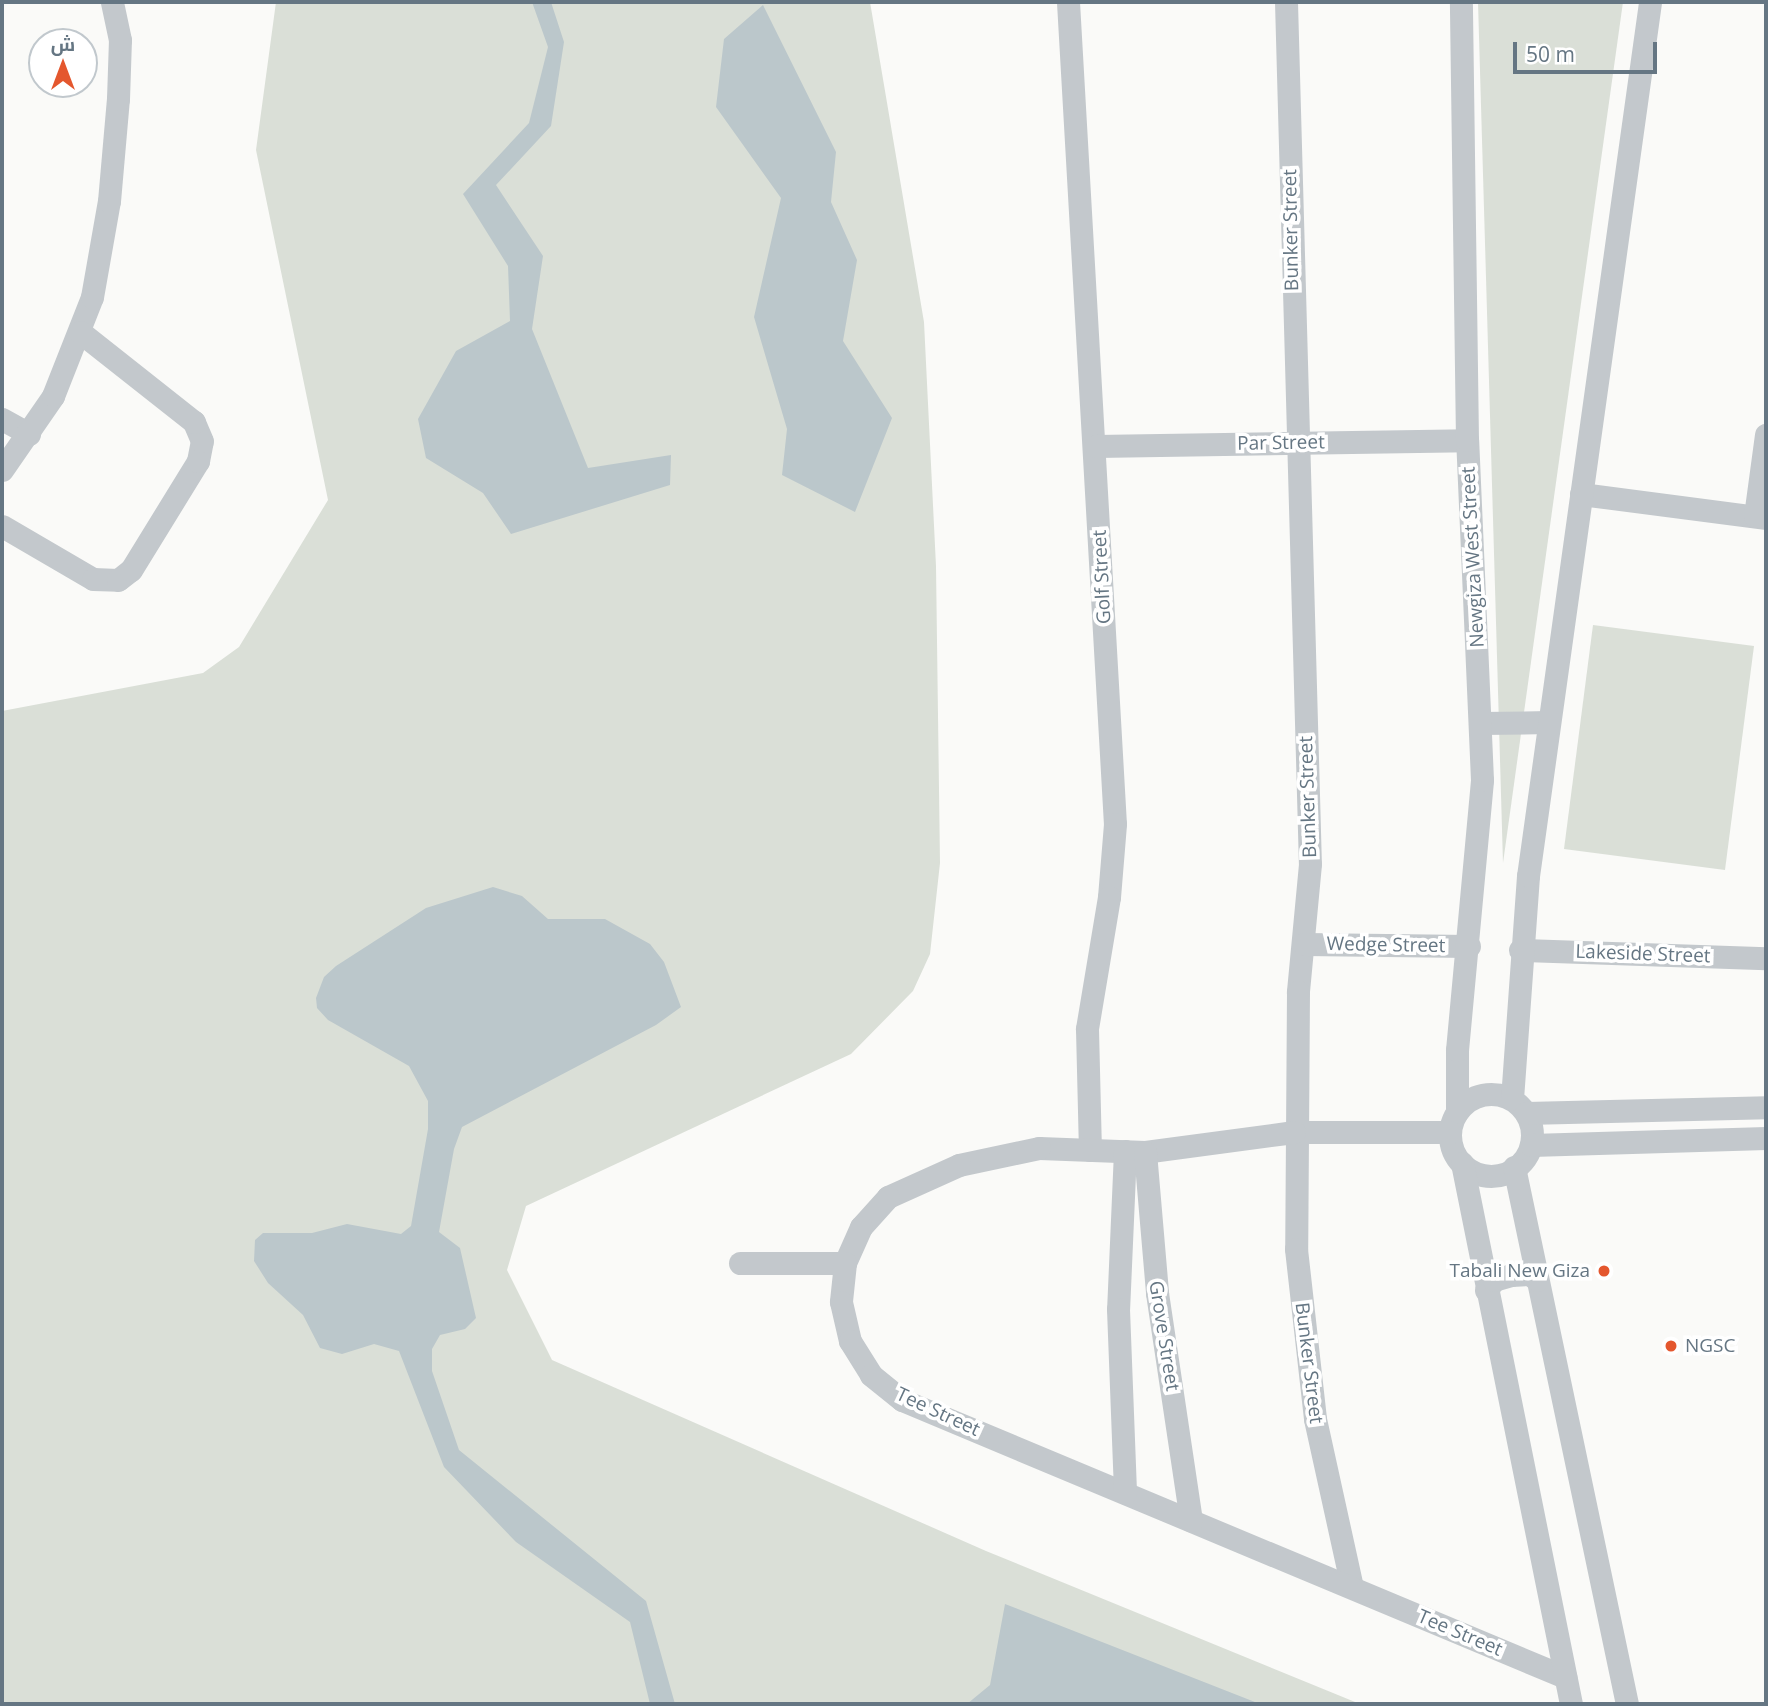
<!DOCTYPE html>
<meta charset="utf-8">
<style>
body{margin:0}
#map{position:relative;width:1768px;height:1706px;overflow:hidden;background:#fafaf8;font-family:"Open Sans",Cairo,sans-serif}
div>[style]{position:absolute}
.green>*{inset:0;background:#dadfd7}
.water>*{inset:0;background:#bbc7cb}
.street>*{height:23px;margin:-11.5px;padding:0 11.5px;transform-origin:11.5px;border-radius:11.5px;background:#c3c8cc}
.street>.ring{margin:-11.5px;padding:0;box-sizing:content-box;background:none;border:23px solid #c3c8cc;border-radius:50%}
.dots>*{width:19px;height:19px;translate:-50% -50%;box-sizing:border-box;border:4px solid #fff;border-radius:50%}
span{translate:-50% -50%;white-space:nowrap;text-align:center;line-height:1.15;-webkit-text-stroke:7px #fff;paint-order:stroke}
.street-label{font-size:19px;color:#657683}
.poi-label{font-size:19px;color:#657683}
.right{translate:-100% -50%;text-align:right}
.left{translate:0 -50%;text-align:left}
.frame{position:absolute;inset:0;border:4px solid #657683;pointer-events:none}
.north{position:absolute;left:28px;top:28px;width:70px;height:70px;box-sizing:border-box;background:#fff;border:2px solid #c1c8cd;border-radius:50%;rotate:0deg;font-size:19px;font-weight:700;line-height:28px;text-align:center;color:#657683}
.north::after{content:'';display:block;margin:auto;width:24px;height:32px;background:#e4572e;clip-path:polygon(50% 0,100% 100%,50% 72%,0 100%)}
.scale{position:absolute;left:1513px;top:42px;width:144px;height:32px;box-sizing:border-box;border:4px solid #657683;border-top:0;padding-left:9px;font-size:21px;line-height:24px;white-space:nowrap;color:#657683;-webkit-text-stroke:5px #fff;paint-order:stroke}
</style>
<div id="map">
<div class="green">
<i style="clip-path:polygon(276px 2px,870px 2px,924px 322px,936px 566px,940px 863px,930px 954px,913px 991px,851px 1054px,526px 1206px,507px 1270px,552px 1360px,986px 1551px,1360px 1704px,2px 1704px,2px 711px,203px 673px,239px 647px,328px 500px,256px 150px)"></i>
<i style="clip-path:polygon(1478px 2px,1623px 2px,1503px 863px)"></i>
<i style="clip-path:polygon(1593px 625px,1754px 646px,1725px 870px,1564px 849px)"></i>
</div>
<div class="water">
<i style="clip-path:polygon(532px 2px,551px 2px,564px 42px,551px 126px,496px 185px,543px 256px,532px 329px,588px 468px,671px 455px,670px 485px,511px 534px,483px 493px,426px 458px,418px 419px,456px 351px,510px 321px,508px 266px,463px 194px,529px 123px,548px 47px)"></i>
<i style="clip-path:polygon(763px 5px,836px 152px,831px 202px,857px 260px,843px 341px,892px 418px,855px 512px,782px 475px,787px 429px,754px 317px,781px 198px,716px 107px,724px 39px)"></i>
<i style="clip-path:polygon(493px 887px,522px 896px,548px 919px,605px 919px,650px 944px,664px 962px,681px 1007px,656px 1025px,462px 1127px,454px 1149px,439px 1232px,460px 1248px,476px 1318px,465px 1329px,440px 1335px,432px 1349px,432px 1371px,459px 1450px,646px 1601px,675px 1704px,650px 1704px,630px 1622px,516px 1542px,444px 1467px,399px 1351px,374px 1344px,342px 1354px,320px 1348px,303px 1315px,268px 1283px,254px 1261px,255px 1240px,263px 1233px,312px 1233px,347px 1224px,401px 1234px,411px 1226px,428px 1129px,428px 1101px,409px 1066px,328px 1020px,317px 1008px,316px 998px,324px 977px,336px 966px,426px 908px)"></i>
<i style="clip-path:polygon(1005px 1604px,1260px 1704px,967px 1704px,990px 1685px)"></i>
</div>
<div class="street">
<i style="left:1068px;top:2px;width:823px;rotate:86.73deg"></i>
<i style="left:1115px;top:824px;width:73px;rotate:94.7deg"></i>
<i style="left:1109px;top:897px;width:134px;rotate:99.5deg"></i>
<i style="left:1087px;top:1029px;width:121px;rotate:88.6deg"></i>
<i style="left:1286px;top:2px;width:862px;rotate:88.41deg"></i>
<i style="left:1310px;top:864px;width:129px;rotate:95.4deg"></i>
<i style="left:1298px;top:992px;width:257px;rotate:90.4deg"></i>
<i style="left:1296px;top:1249px;width:171px;rotate:83.6deg"></i>
<i style="left:1315px;top:1419px;width:172px;rotate:77.6deg"></i>
<i style="left:2px;top:419px;width:31px;rotate:29deg"></i>
<i style="left:1096px;top:446px;width:371px;rotate:-0.9deg"></i>
<i style="left:2px;top:470px;width:90px;rotate:-55.4deg"></i>
<i style="left:53px;top:396px;width:106px;rotate:-68.5deg"></i>
<i style="left:92px;top:297px;width:97px;rotate:-80deg"></i>
<i style="left:109px;top:201px;width:102px;rotate:-85deg"></i>
<i style="left:118px;top:99px;width:59px;rotate:-88.1deg"></i>
<i style="left:120px;top:40px;width:39px;rotate:-102deg"></i>
<i style="left:1581px;top:494px;width:187px;rotate:7.4deg"></i>
<i style="left:1755px;top:516px;width:82px;rotate:-82.3deg"></i>
<i style="left:2px;top:526px;width:105px;rotate:30.2deg"></i>
<i style="left:93px;top:579px;width:25px;rotate:2deg"></i>
<i style="left:118px;top:580px;width:16px;rotate:-38deg"></i>
<i style="left:131px;top:570px;width:128px;rotate:-58.4deg"></i>
<i style="left:198px;top:461px;width:20px;rotate:-79deg"></i>
<i style="left:202px;top:441px;width:21px;rotate:-113deg"></i>
<i style="left:194px;top:422px;width:145px;rotate:-141.7deg"></i>
<i style="left:1481px;top:723px;width:68px;rotate:-0.8deg"></i>
<i style="left:1304px;top:944px;width:165px;rotate:0.7deg"></i>
<i style="left:1520px;top:950px;width:246px;rotate:1.9deg"></i>
<i class="ring" style="left:1450px;top:1094px;width:59px;height:59px"></i>
<i style="left:1512px;top:1099px;width:224px;rotate:-85.9deg"></i>
<i style="left:1528px;top:876px;width:882px;rotate:-82.05deg"></i>
<i style="left:1457px;top:1112px;width:62px;rotate:-90deg"></i>
<i style="left:1457px;top:1050px;width:271px;rotate:-84.7deg"></i>
<i style="left:1482px;top:780px;width:340px;rotate:-92.5deg"></i>
<i style="left:1467px;top:440px;width:438px;rotate:-90.8deg"></i>
<i style="left:1526px;top:1113px;width:240px;rotate:-1.4deg"></i>
<i style="left:1450px;top:1132px;width:156px;rotate:180deg"></i>
<i style="left:1294px;top:1132px;width:150px;rotate:172.4deg"></i>
<i style="left:1145px;top:1152px;width:106px;rotate:-177.8deg"></i>
<i style="left:1039px;top:1148px;width:82px;rotate:168deg"></i>
<i style="left:959px;top:1165px;width:78px;rotate:155.7deg"></i>
<i style="left:888px;top:1197px;width:40px;rotate:132deg"></i>
<i style="left:861px;top:1227px;width:39px;rotate:114deg"></i>
<i style="left:845px;top:1263px;width:39px;rotate:96deg"></i>
<i style="left:841px;top:1302px;width:40px;rotate:77deg"></i>
<i style="left:850px;top:1341px;width:40px;rotate:58deg"></i>
<i style="left:871px;top:1375px;width:40px;rotate:39deg"></i>
<i style="left:902px;top:1400px;width:719px;rotate:22.68deg"></i>
<i style="left:1531px;top:1145px;width:235px;rotate:-1.7deg"></i>
<i style="left:1125px;top:1151px;width:158px;rotate:92.5deg"></i>
<i style="left:1118px;top:1309px;width:184px;rotate:87.8deg"></i>
<i style="left:1145px;top:1152px;width:142px;rotate:85.1deg"></i>
<i style="left:1157px;top:1293px;width:230px;rotate:81.5deg"></i>
<i style="left:1462px;top:1163px;width:552px;rotate:78.61deg"></i>
<i style="left:1514px;top:1167px;width:549px;rotate:78.12deg"></i>
<i style="left:740px;top:1263px;width:105px"></i>
<i style="left:1486px;top:1290px;width:13px;rotate:-51deg"></i>
<i style="left:1494px;top:1280px;width:18px;rotate:-16deg"></i>
<i style="left:1511px;top:1275px;width:19px;rotate:-3deg"></i>
<i style="left:1530px;top:1274px;width:9px;rotate:41deg"></i>
</div>
<div class="dots">
<i style="left:1604px;top:1271px;background:#e4572e"></i>
<i style="left:1671px;top:1346px;background:#e4572e"></i>
</div>
<div class="street-label">
<span style="left:1291px;top:230px;rotate:-91deg">Bunker Street</span>
<span style="left:1281px;top:443px;rotate:-1deg">Par Street</span>
<span style="left:1473px;top:557px;rotate:-93deg">Newgiza West Street</span>
<span style="left:1102px;top:577px;rotate:-93deg">Golf Street</span>
<span style="left:1308px;top:797px;rotate:-92deg">Bunker Street</span>
<span style="left:1386px;top:945px;rotate:1deg">Wedge Street</span>
<span style="left:1643px;top:954px;rotate:2deg">Lakeside Street</span>
<span style="left:1164px;top:1336px;rotate:81deg">Grove Street</span>
<span style="left:1309px;top:1363px;rotate:83deg">Bunker Street</span>
<span style="left:938px;top:1412px;rotate:25deg">Tee Street</span>
<span style="left:1460px;top:1633px;rotate:23deg">Tee Street</span>
</div>
<div class="poi-label">
<span class="right" style="left:1590px;top:1271px">Tabali New Giza</span>
<span class="left" style="left:1685px;top:1346px">NGSC</span>
</div>
<div class="frame"></div>
<div class="north">ش</div>
<div class="scale">50 m</div>
</div>
